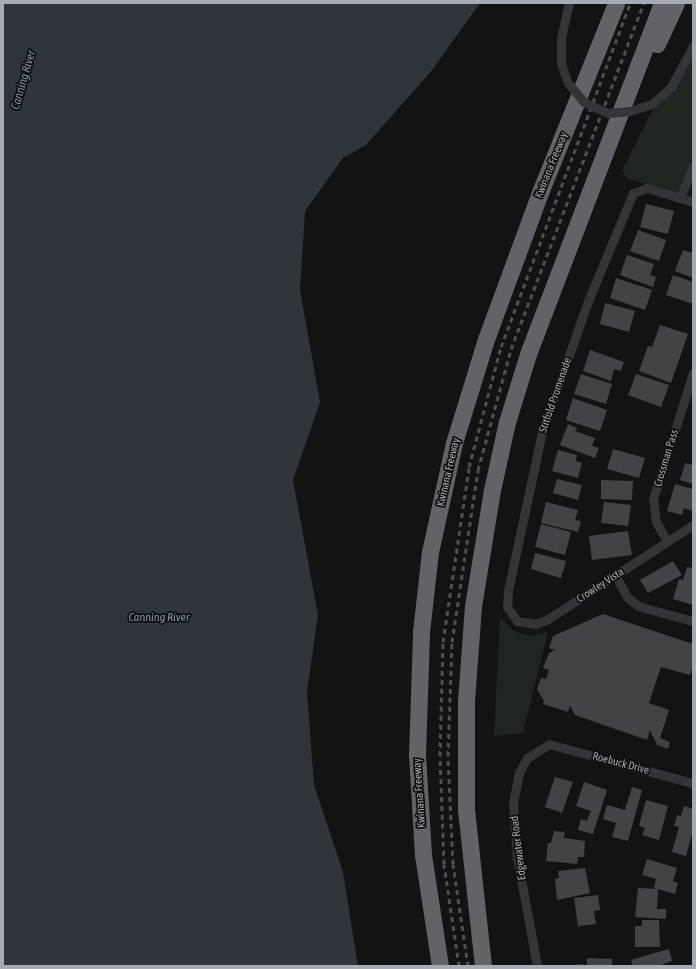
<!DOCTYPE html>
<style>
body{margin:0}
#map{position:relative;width:696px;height:969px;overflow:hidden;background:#131314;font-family:"Asap Condensed",sans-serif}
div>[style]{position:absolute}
.green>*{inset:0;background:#1f2620}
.water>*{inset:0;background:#2e353b}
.building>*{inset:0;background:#424347}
.street>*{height:9px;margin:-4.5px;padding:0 4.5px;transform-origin:4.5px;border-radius:4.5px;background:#343538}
.highway>*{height:17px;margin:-8.5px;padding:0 8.5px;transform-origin:8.5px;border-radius:8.5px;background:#616369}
.rail>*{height:3px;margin-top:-1.5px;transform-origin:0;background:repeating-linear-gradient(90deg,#4d4f53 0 5px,transparent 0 9px)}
.street-bridge>*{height:9px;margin:-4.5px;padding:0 4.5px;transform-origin:4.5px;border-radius:4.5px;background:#343538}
span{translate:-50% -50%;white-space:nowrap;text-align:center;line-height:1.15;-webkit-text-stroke:3.5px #0e0e0f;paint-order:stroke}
.street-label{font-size:11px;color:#a6aab3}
.water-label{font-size:12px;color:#8198aa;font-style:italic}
.frame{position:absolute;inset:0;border:4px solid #a6aab3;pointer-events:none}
</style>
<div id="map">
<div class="green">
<i style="clip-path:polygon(693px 55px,693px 156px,678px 194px,627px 178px,622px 171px,655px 105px,674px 89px)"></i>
<i style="clip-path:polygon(500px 618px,514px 631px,530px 636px,548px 632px,523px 733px,494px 736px)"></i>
</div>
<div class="water">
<i style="clip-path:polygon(3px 3px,480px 3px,432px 70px,366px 145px,343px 158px,305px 211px,300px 290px,320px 402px,293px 480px,318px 615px,307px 692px,314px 785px,343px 872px,358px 966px,3px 966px)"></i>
</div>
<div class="building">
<i style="clip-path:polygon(646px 204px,674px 211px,668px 234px,640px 227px)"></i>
<i style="clip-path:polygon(638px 230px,666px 240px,659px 261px,630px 251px)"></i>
<i style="clip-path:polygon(683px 250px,693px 253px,693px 278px,675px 271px)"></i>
<i style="clip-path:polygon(627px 255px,654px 264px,650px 275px,656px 277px,653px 287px,620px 275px)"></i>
<i style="clip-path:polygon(673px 275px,693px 282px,693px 304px,666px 295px)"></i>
<i style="clip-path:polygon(616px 278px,652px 290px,645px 310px,610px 298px)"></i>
<i style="clip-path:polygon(605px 303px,635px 311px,629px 332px,600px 324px)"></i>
<i style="clip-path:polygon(660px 325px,688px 334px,671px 383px,639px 371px,648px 346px,652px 347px)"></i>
<i style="clip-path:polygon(590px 350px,624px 362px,621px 371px,614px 369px,611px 381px,583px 371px)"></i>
<i style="clip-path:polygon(581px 374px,612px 384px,606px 404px,574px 394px)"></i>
<i style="clip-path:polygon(636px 374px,669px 385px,661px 407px,628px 395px)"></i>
<i style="clip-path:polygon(573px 398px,607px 410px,600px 431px,566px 420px)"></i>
<i style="clip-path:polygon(568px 424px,577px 428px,575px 431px,595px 438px,592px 446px,599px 448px,595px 458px,560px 445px)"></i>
<i style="clip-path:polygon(613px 449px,645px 458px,639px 478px,607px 469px)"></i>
<i style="clip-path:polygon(558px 450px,577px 455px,576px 461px,582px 463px,578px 478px,552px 471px)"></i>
<i style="clip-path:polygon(685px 463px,693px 465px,693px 484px,680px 480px)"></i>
<i style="clip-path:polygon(557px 479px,582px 485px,578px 500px,553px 493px)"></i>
<i style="clip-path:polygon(601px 480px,633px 481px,632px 500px,601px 499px)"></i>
<i style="clip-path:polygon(675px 484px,693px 489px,693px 511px,684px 508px,682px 515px,667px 511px)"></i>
<i style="clip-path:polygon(546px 502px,578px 510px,575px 520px,581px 521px,578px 532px,541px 523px)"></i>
<i style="clip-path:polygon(604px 502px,631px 505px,628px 526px,601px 523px)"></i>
<i style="clip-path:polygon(541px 524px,571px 532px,565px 555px,535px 547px)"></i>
<i style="clip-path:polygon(628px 531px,632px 555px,592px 560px,589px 536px)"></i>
<i style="clip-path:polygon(535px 553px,566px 561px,561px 578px,531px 569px)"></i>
<i style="clip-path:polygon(673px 561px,682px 575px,648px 593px,640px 580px)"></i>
<i style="clip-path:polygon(687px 567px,693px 568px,693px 605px,673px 599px,679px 579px,683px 580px)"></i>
<i style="clip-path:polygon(603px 614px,693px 644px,693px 665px,690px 675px,661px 667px,649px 703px,669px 710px,660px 738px,670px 742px,668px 749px,657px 745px,650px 730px,647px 740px,575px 715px,570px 705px,568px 712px,543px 704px,544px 701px,537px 689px,541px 678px,546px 679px,549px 670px,543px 668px,549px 653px,555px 650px,549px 648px,553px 636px)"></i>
<i style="clip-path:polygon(555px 777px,573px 782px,562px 813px,545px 807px)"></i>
<i style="clip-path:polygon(584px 782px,607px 790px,593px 834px,578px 830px,581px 819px,587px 821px,591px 811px,576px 806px)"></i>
<i style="clip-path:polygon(632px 787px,642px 790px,628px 841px,612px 837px,616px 823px,603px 819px,607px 805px,625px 810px)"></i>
<i style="clip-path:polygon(646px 800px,668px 806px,659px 840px,642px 835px,645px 828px,639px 826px)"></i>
<i style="clip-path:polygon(684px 806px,693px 809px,693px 830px,686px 856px,672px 852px,679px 827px,674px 826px,677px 815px,681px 816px)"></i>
<i style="clip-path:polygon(554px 831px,565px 832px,564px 838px,585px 841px,584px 857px,578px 857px,577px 864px,546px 861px,548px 843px,551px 843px)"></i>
<i style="clip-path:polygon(647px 859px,677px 868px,673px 881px,678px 883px,675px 894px,654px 888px,656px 879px,642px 875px)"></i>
<i style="clip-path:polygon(585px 868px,590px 893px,557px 900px,555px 879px,559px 878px,558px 871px)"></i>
<i style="clip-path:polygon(638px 888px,658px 889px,657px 909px,666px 909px,666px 919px,635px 917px)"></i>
<i style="clip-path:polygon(598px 895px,600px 910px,594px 911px,596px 924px,578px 926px,574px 898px)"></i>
<i style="clip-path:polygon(642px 920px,659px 920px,660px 947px,635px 947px,635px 926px,642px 926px)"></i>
<i style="clip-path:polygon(669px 949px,672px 961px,658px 966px,633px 966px,631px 960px)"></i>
<i style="clip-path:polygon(587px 958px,612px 959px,612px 966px,587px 966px)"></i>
<i style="clip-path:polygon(583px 964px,583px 966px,573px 966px,573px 965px)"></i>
</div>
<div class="street">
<i style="left:680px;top:198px;width:35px;rotate:-68deg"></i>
<i style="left:693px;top:202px;width:48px;rotate:-163.1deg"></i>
<i style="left:647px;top:188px;width:15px;rotate:160deg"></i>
<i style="left:633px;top:193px;width:117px;rotate:112.6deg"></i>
<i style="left:588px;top:301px;width:139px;rotate:109.3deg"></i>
<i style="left:542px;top:432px;width:162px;rotate:102.1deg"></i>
<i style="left:508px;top:590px;width:17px;rotate:93deg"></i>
<i style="left:507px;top:607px;width:17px;rotate:54deg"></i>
<i style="left:517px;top:621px;width:18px;rotate:9deg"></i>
<i style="left:535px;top:624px;width:14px;rotate:-21deg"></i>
<i style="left:548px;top:619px;width:173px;rotate:-33deg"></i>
<i style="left:667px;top:541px;width:22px;rotate:-120deg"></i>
<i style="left:656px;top:522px;width:23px;rotate:-97deg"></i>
<i style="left:653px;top:499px;width:132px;rotate:-72.4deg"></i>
<i style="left:615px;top:575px;width:25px;rotate:61deg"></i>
<i style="left:627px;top:597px;width:14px;rotate:39deg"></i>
<i style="left:638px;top:606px;width:57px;rotate:15.3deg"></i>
<i style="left:537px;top:966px;width:111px;rotate:-100.4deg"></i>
<i style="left:517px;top:857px;width:54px;rotate:-94.2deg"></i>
<i style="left:513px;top:803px;width:31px;rotate:-79deg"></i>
<i style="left:519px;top:773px;width:17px;rotate:-62deg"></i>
<i style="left:527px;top:758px;width:26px;rotate:-32deg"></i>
<i style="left:549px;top:744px;width:149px;rotate:15.2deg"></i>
</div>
<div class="highway">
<i style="left:657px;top:44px;width:45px;rotate:-65.1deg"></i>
<i style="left:440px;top:966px;width:112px;rotate:-98.7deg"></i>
<i style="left:423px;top:855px;width:100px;rotate:-93.4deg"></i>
<i style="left:417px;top:755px;width:123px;rotate:-88.1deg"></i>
<i style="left:421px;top:632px;width:81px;rotate:-83.6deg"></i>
<i style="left:430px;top:552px;width:112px;rotate:-77.6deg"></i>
<i style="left:454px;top:443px;width:106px;rotate:-72.9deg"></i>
<i style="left:485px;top:342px;width:162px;rotate:-69.8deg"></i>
<i style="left:541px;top:190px;width:201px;rotate:-68.1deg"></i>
<i style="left:483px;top:966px;width:157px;rotate:-96.2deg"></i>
<i style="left:466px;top:810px;width:109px;rotate:-90deg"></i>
<i style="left:466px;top:701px;width:95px;rotate:-85.8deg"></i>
<i style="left:473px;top:606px;width:118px;rotate:-80.7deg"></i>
<i style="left:492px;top:490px;width:70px;rotate:-77.6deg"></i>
<i style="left:507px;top:422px;width:71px;rotate:-72.8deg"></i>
<i style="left:528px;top:354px;width:376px;rotate:-69.1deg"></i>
</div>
<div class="rail">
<i style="left:459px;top:966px;width:103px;rotate:-98.4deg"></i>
<i style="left:444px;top:864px;width:108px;rotate:-92.1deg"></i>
<i style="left:440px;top:756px;width:114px;rotate:-88.5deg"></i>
<i style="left:443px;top:642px;width:177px;rotate:-81.5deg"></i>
<i style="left:469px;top:467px;width:124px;rotate:-75.1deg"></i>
<i style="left:501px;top:347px;width:367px;rotate:-69.4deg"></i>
<i style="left:468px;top:966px;width:103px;rotate:-98.4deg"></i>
<i style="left:453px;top:864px;width:108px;rotate:-92.7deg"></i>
<i style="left:448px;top:756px;width:114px;rotate:-88deg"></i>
<i style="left:452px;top:642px;width:174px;rotate:-81.4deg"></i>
<i style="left:478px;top:470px;width:125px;rotate:-74.7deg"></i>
<i style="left:511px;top:349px;width:371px;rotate:-69deg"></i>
</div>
<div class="street-bridge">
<i style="left:569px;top:3px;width:36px;rotate:103deg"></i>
<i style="left:561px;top:38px;width:25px;rotate:90deg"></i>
<i style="left:561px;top:63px;width:21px;rotate:71deg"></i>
<i style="left:568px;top:83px;width:25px;rotate:50deg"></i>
<i style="left:584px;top:102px;width:26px;rotate:25deg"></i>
<i style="left:608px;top:113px;width:22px;rotate:-5deg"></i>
<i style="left:630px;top:111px;width:23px;rotate:-18deg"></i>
<i style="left:652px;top:104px;width:25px;rotate:-42deg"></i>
<i style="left:671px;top:87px;width:47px;rotate:-61.8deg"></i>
</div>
<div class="street-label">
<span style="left:551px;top:165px;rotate:-68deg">Kwinana Freeway</span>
<span style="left:555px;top:395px;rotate:-71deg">Stitfold Promenade</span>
<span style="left:666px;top:458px;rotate:-73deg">Crossman Pass</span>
<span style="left:448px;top:472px;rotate:-77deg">Kwinana Freeway</span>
<span style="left:600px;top:585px;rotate:-33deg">Crowley Vista</span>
<span style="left:621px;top:763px;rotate:15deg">Roebuck Drive</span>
<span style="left:419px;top:793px;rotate:-94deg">Kwinana Freeway</span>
<span style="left:518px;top:848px;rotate:-97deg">Edgewater Road</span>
</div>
<div class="water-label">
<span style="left:24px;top:80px;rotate:-74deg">Canning River</span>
<span style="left:159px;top:618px">Canning River</span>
</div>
<div class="frame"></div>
</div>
